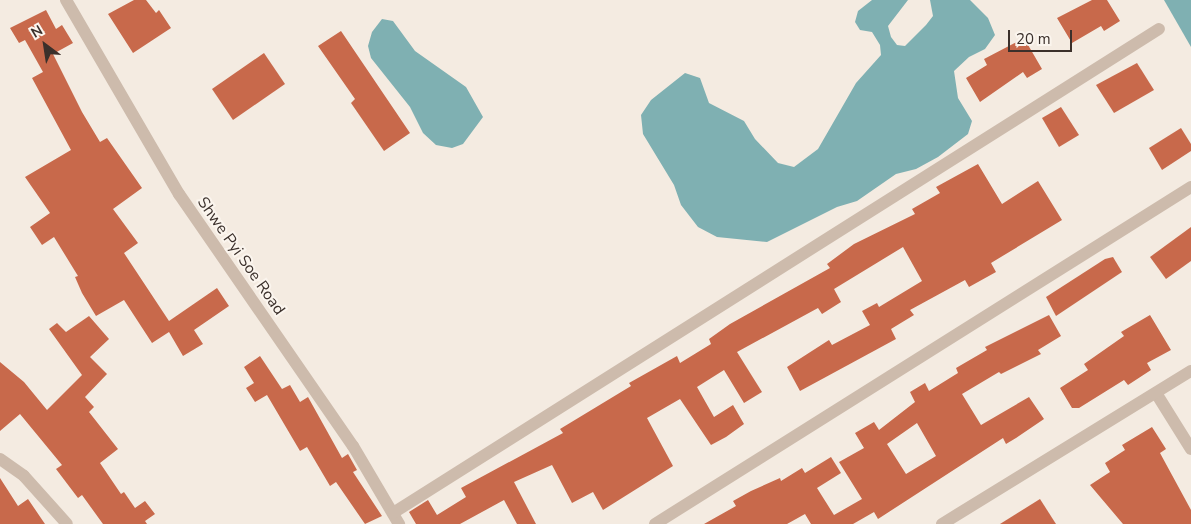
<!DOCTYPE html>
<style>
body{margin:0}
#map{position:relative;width:1191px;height:524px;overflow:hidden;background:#f4ebe1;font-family:"Nunito Sans",sans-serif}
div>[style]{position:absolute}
.water>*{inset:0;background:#7fb0b2}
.building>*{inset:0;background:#c8694b}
.minor>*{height:12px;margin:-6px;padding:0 6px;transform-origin:6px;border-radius:6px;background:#cdbbac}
span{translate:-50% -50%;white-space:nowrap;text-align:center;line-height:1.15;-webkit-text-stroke:4px #fbf5ee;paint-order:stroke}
.street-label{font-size:16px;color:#3b302b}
.north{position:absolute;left:20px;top:20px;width:50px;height:50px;-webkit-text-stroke:4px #fbf5ee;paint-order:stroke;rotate:329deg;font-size:14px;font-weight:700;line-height:20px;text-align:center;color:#3b302b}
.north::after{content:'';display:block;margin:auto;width:18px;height:22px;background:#3b302b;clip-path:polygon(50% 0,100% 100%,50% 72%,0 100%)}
.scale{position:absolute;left:1008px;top:30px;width:64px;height:22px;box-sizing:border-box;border:2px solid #3b302b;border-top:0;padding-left:6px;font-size:15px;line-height:18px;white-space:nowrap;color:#3b302b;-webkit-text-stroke:4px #fbf5ee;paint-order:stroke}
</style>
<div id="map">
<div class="water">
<i style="clip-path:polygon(872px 0,908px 0,888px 26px,891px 37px,897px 45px,905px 46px,926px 25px,933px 16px,930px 0,970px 0,988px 18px,995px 35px,985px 49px,969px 57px,954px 71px,958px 98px,972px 121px,968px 134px,938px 157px,916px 169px,896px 174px,857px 201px,837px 207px,767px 242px,717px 237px,698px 227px,681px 205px,674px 185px,643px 134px,641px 115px,651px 100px,685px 73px,700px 78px,709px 103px,744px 121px,755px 139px,778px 163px,794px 167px,818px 149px,856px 83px,881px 55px,880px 45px,872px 32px,860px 30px,855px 22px,858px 11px)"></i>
<i style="clip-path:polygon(1164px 0,1191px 0,1191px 47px)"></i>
<i style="clip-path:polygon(382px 19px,393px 21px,415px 51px,466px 87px,483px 117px,463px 144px,452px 148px,436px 145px,423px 133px,410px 107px,371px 58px,368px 46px,372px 32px)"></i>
</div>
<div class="building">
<i style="clip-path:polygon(134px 0,146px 0,156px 13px,159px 10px,171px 28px,133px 53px,108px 14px)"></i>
<i style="clip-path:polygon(1092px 0,1107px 0,1120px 21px,1104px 31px,1101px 26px,1072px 43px,1057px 18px)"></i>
<i style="clip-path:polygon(46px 10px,56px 29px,62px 25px,73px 43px,53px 54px,82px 112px,100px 142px,107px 138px,142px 188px,113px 209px,138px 243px,124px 253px,169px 321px,217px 288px,229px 306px,194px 330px,203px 344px,183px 356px,169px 332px,152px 343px,124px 300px,96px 316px,82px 293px,75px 277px,78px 276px,54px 237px,42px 245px,30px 227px,50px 213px,25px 177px,71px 150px,32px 78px,43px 72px,25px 40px,19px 43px,10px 28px)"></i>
<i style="clip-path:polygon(341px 31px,410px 133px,384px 151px,351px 103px,355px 99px,318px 46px)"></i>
<i style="clip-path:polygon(1024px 38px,1042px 69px,1027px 78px,1023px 72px,980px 102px,966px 78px,987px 65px,984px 59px)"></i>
<i style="clip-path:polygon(264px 53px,285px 84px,233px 120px,212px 89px)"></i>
<i style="clip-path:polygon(1137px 63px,1154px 90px,1114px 113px,1096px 85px)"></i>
<i style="clip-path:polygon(1061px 107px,1079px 135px,1059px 147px,1042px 118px)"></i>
<i style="clip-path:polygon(1181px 128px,1191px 144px,1191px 151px,1162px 170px,1149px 148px)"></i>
<i style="clip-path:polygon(978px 164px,1002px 204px,1038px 181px,1062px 220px,991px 263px,996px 272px,969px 287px,965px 280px,910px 310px,914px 315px,891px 329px,896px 339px,800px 391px,787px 367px,829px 340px,832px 345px,870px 325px,862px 311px,877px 303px,879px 307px,922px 281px,903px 247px,834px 289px,841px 302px,822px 314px,818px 308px,737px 352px,762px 392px,744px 403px,724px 370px,697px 387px,714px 417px,733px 405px,744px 424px,726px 437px,711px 445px,680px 399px,647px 418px,673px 466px,603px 510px,593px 492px,572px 503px,552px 465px,514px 482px,536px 524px,517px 524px,504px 500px,460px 524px,416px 524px,409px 512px,428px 500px,437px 515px,466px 497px,461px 488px,563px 433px,560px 429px,631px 386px,629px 383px,677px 356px,680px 363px,711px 344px,709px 339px,730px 324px,830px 268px,827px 264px,854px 244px,915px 214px,912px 209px,940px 193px,936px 187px)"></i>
<i style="clip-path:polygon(1191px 227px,1191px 261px,1166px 279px,1150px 257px)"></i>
<i style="clip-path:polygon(1113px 257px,1122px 272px,1056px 316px,1046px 297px,1105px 259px)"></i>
<i style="clip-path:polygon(evenodd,1049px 315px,1061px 336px,1038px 350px,1041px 354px,1001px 374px,999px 372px,962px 394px,981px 425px,1029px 397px,1044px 419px,1016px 438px,1006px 444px,1003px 438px,878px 519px,874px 512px,853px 524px,811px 524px,805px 514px,787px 524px,704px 524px,736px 506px,733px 501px,751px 491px,780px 478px,781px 481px,802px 468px,805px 473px,831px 457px,841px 473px,817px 488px,834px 515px,862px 499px,839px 462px,864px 448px,855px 433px,874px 422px,879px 430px,915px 402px,910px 392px,925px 383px,929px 391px,958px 373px,956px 368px,987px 350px,985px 347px,1049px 315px,917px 423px,936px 456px,906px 474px,887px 444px,917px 423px)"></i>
<i style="clip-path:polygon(1150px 315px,1171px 350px,1147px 363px,1151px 370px,1128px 385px,1124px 380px,1079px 408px,1072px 408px,1060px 388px,1088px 370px,1084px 364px,1124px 336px,1121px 332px)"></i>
<i style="clip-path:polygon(89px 316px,109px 339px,90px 357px,107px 374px,85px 397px,94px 407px,89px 412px,118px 449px,100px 463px,121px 494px,124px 492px,135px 508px,145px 501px,155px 514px,145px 521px,147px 524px,103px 524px,82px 495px,78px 498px,56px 469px,62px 465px,20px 414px,0 431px,0 362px,24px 382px,47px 410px,82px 375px,49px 329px,57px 323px,66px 332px)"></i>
<i style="clip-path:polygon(260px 356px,282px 389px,290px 385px,300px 402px,308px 397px,342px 458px,348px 454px,357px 470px,353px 472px,382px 516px,365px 524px,336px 482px,330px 486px,307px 447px,300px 451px,267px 395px,255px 402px,246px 388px,254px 383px,244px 367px)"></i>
<i style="clip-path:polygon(1152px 427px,1166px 449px,1160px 453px,1191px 510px,1191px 524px,1123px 524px,1090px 485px,1110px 472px,1105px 463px,1125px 450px,1122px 445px)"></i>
<i style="clip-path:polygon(0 478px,18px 506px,28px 499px,45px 524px,0 524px)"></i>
<i style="clip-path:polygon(1040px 499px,1056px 524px,1000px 524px)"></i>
</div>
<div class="minor">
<i style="left:66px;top:0;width:225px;rotate:59.8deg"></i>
<i style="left:179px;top:194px;width:306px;rotate:55.4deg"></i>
<i style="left:353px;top:446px;width:91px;rotate:59.5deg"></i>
<i style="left:1156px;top:393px;width:66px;rotate:58deg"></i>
<i style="left:0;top:459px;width:29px;rotate:35deg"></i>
<i style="left:24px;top:476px;width:64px;rotate:48.1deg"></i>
<i style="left:393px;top:513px;width:906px;rotate:-32.29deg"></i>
<i style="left:655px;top:524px;width:633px;rotate:-32.16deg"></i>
<i style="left:942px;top:524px;width:292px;rotate:-31.6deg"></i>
</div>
<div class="street-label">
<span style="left:241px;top:256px;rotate:55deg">Shwe Pyi Soe Road</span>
</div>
<div class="north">N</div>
<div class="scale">20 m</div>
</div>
